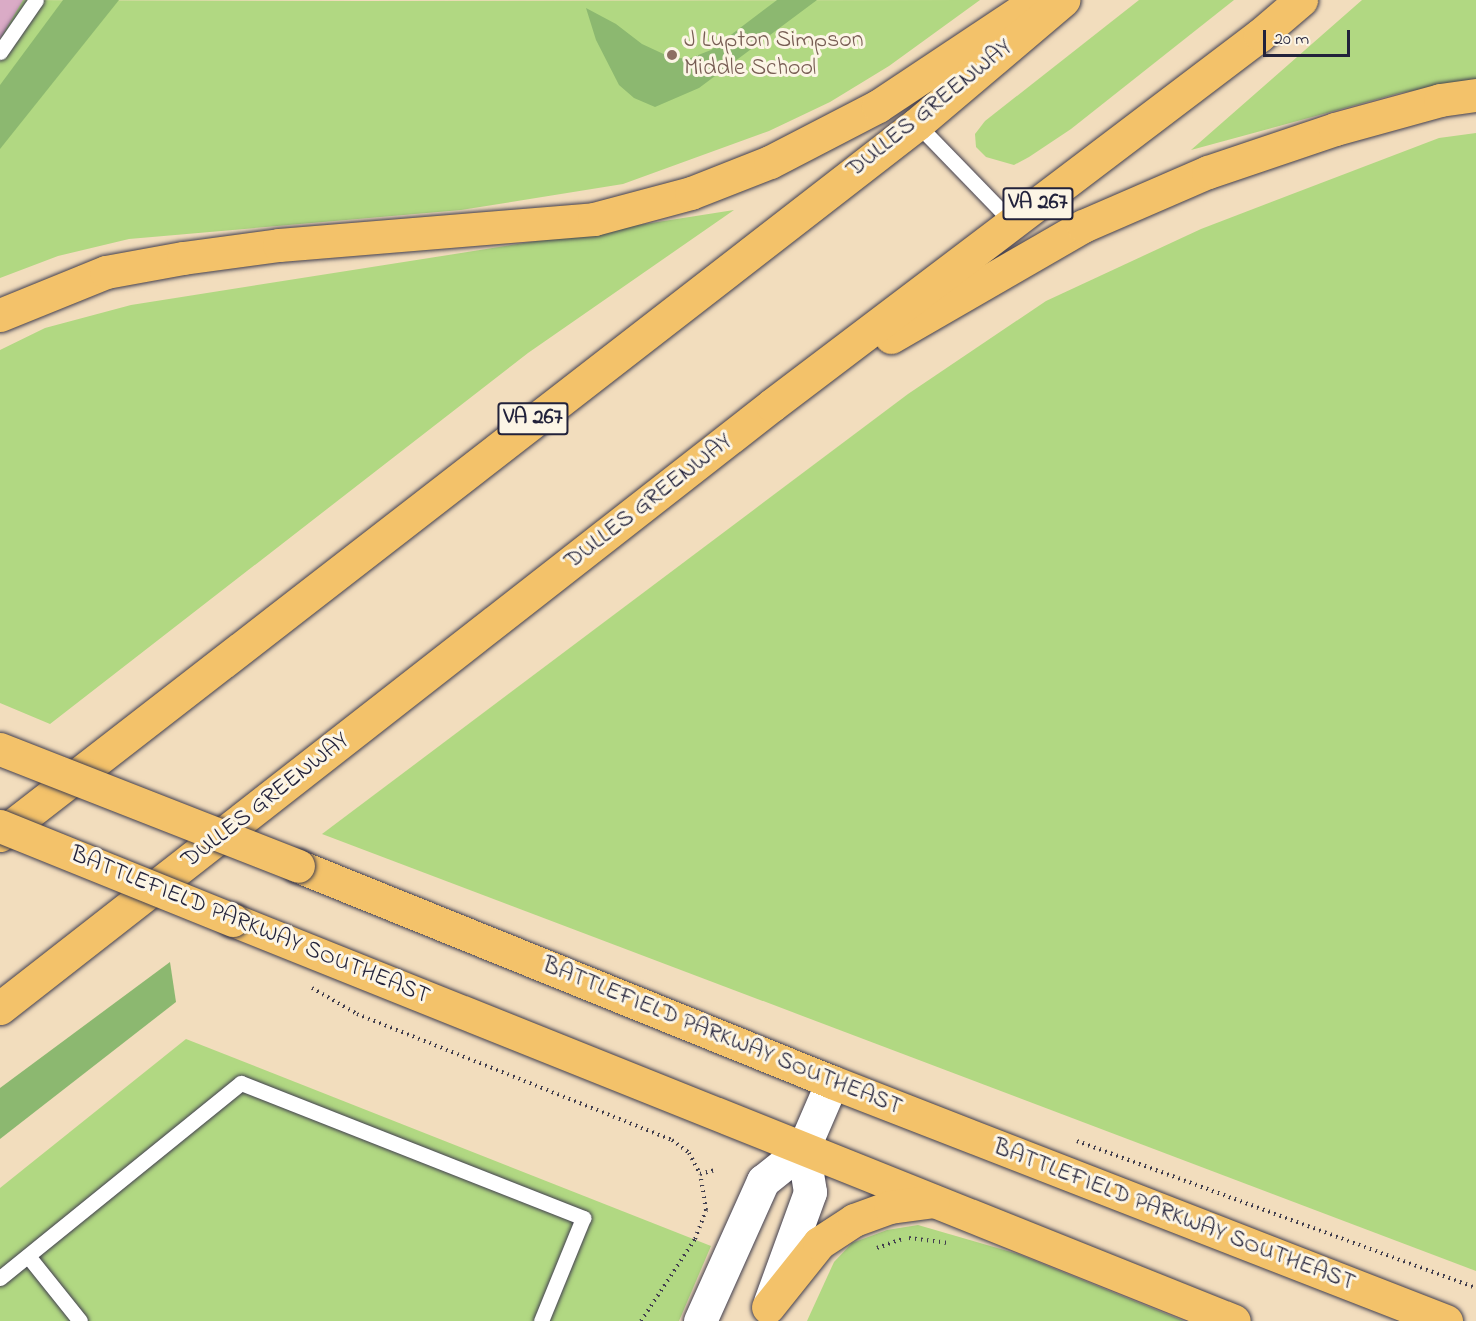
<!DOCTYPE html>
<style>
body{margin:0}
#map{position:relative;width:1476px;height:1321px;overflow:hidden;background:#f2ddbd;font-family:"Indie Flower",sans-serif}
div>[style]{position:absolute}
.green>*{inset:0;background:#b1d882}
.forest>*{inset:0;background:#8cb870}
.building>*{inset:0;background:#daabc6}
.path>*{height:4px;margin-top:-2px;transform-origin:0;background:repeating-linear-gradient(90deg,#413e4e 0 1.5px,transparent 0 6px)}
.roads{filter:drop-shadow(0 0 2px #413e4e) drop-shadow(0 0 2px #413e4e)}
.service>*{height:15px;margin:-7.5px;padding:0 7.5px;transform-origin:7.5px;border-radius:7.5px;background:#fff}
.tertiary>*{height:33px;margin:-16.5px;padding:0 16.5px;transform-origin:16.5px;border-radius:16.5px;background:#fff}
.primary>*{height:33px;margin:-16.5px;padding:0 16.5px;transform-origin:16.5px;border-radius:16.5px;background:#f3c26a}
.motorway>*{height:33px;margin:-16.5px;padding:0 16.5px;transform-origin:16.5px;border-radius:16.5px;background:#f3c26a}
.bridges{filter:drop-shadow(0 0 2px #413e4e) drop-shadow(0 0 2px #413e4e)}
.primary-bridge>*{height:33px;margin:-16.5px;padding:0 16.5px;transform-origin:16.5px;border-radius:16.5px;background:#f3c26a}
.dots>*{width:16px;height:16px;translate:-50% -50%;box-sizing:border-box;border:3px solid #fcf5e5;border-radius:50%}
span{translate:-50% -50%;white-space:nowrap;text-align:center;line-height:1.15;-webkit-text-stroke:6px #fcf5e5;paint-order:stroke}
.shield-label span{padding:2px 4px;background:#fcf5e5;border:2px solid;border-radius:4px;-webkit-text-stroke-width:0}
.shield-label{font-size:22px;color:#22223b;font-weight:700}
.education-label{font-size:24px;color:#785e54}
.left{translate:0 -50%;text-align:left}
.street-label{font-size:24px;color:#22223b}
.scale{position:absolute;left:1263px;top:30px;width:87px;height:27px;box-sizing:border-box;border:3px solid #22223b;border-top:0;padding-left:8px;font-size:18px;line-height:21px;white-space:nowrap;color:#22223b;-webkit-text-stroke:4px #fcf5e5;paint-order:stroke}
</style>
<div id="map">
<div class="green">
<i style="clip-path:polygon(0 0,363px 1px,980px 0,889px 66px,830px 102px,769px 131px,623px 184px,461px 210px,129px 239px,58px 256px,0 278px)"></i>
<i style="clip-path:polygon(1139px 0,1234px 0,1071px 129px,1029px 157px,1014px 165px,986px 157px,976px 147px,975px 134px,985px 121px)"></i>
<i style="clip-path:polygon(1362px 0,1476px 0,1476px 80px,1400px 93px,1191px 150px)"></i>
<i style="clip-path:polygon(1476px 133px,1476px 1271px,322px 834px,908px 394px,1046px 301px,1201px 229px,1439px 138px)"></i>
<i style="clip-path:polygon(734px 210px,528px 353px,50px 724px,0 703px,0 350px,45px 328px,131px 305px)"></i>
<i style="clip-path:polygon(186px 1039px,711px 1246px,679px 1321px,0 1321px,0 1188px)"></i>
<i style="clip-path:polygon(918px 1225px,1018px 1254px,1184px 1321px,807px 1321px,834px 1262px,852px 1243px,887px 1230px)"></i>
</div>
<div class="forest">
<i style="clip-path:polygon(63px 0,119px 0,0 149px,0 85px)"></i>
<i style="clip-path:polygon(777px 0,817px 0,699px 88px,655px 107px,634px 98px,619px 85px,596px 40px,586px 8px,616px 24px,642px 44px,670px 57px,688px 59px,711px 50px)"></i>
<i style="clip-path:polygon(170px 962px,176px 1002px,0 1139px,0 1088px)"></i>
</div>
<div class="building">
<i style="clip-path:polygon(0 0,23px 0,0 39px)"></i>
</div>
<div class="path">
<i style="left:312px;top:988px;width:52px;rotate:30deg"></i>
<i style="left:357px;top:1014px;width:339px;rotate:21.8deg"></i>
<i style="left:672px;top:1140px;width:21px;rotate:37deg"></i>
<i style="left:689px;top:1153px;width:24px;rotate:62deg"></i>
<i style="left:700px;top:1174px;width:16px;rotate:-15deg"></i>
<i style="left:1077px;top:1141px;width:425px;rotate:20.2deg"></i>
<i style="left:909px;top:1238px;width:40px;rotate:7.1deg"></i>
<i style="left:877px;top:1248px;width:27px;rotate:-20deg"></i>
<i style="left:641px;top:1321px;width:98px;rotate:-56.6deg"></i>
<i style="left:695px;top:1239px;width:31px;rotate:-69deg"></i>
<i style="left:706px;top:1210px;width:36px;rotate:-99deg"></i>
</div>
<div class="roads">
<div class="service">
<i style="left:0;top:52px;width:63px;rotate:-55.3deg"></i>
<i style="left:917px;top:124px;width:138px;rotate:45.9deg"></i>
<i style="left:28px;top:1256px;width:83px;rotate:51.3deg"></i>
<i style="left:0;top:1278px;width:310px;rotate:-39deg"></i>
<i style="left:241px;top:1083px;width:368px;rotate:21.5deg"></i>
<i style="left:583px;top:1218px;width:111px;rotate:112.2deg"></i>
</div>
<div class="tertiary">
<i style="left:770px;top:1302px;width:117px;rotate:-70deg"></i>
<i style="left:810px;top:1192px;width:44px;rotate:-99.2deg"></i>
<i style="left:700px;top:1321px;width:154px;rotate:-65.8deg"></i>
<i style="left:763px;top:1181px;width:51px;rotate:-38.7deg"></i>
<i style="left:803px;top:1149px;width:73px;rotate:-66.6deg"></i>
</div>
<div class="primary">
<i style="left:298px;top:866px;width:576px;rotate:22.02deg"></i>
<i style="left:832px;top:1082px;width:659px;rotate:21.27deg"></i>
<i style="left:233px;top:920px;width:1078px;rotate:21.83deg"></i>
<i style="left:768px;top:1307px;width:82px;rotate:-51.4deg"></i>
<i style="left:819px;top:1243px;width:42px;rotate:-33.3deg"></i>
<i style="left:854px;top:1220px;width:38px;rotate:-20deg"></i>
<i style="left:890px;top:1207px;width:43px;rotate:-7.9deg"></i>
</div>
<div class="motorway">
<i style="left:0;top:315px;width:114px;rotate:-22.1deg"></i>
<i style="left:106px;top:272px;width:78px;rotate:-10.3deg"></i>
<i style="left:183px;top:258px;width:97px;rotate:-7.7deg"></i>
<i style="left:279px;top:245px;width:316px;rotate:-4.7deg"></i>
<i style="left:594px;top:219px;width:100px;rotate:-15deg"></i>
<i style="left:691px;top:193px;width:85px;rotate:-21.4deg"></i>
<i style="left:770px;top:162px;width:122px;rotate:-27.4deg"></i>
<i style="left:878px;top:106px;width:186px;rotate:-33.6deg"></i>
<i style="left:891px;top:337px;width:222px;rotate:-30deg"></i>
<i style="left:1083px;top:226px;width:136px;rotate:-23.4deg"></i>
<i style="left:1208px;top:172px;width:134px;rotate:-18.7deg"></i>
<i style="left:1335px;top:129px;width:109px;rotate:-15.4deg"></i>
<i style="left:1440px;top:100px;width:36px;rotate:-8deg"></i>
<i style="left:0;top:835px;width:1160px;rotate:-37.79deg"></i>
<i style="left:917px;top:124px;width:192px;rotate:-40.3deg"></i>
<i style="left:0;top:1008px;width:980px;rotate:-37.99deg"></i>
<i style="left:772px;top:405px;width:612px;rotate:-37.17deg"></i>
<i style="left:1260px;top:35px;width:54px;rotate:-40.5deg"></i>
</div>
</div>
<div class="bridges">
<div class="primary-bridge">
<i style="left:0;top:749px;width:320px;rotate:21.4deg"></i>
<i style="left:0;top:826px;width:251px;rotate:22deg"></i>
</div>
</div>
<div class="dots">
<i style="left:672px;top:55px;background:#8d6e63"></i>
</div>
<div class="shield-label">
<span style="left:1038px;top:204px">VA 267</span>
<span style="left:533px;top:419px">VA 267</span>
</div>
<div class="education-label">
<span class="left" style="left:684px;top:55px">J Lupton Simpson<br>Middle School</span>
</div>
<div class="street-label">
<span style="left:930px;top:109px;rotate:-39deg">DULLES GREENWAY</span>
<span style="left:649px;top:502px;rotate:-38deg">DULLES GREENWAY</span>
<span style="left:266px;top:801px;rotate:-38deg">DULLES GREENWAY</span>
<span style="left:250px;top:926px;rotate:22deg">BATTLEFIELD PARKWAY SOUTHEAST</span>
<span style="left:722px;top:1037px;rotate:22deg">BATTLEFIELD PARKWAY SOUTHEAST</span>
<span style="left:1174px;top:1216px;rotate:21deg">BATTLEFIELD PARKWAY SOUTHEAST</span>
</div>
<div class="scale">20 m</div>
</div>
